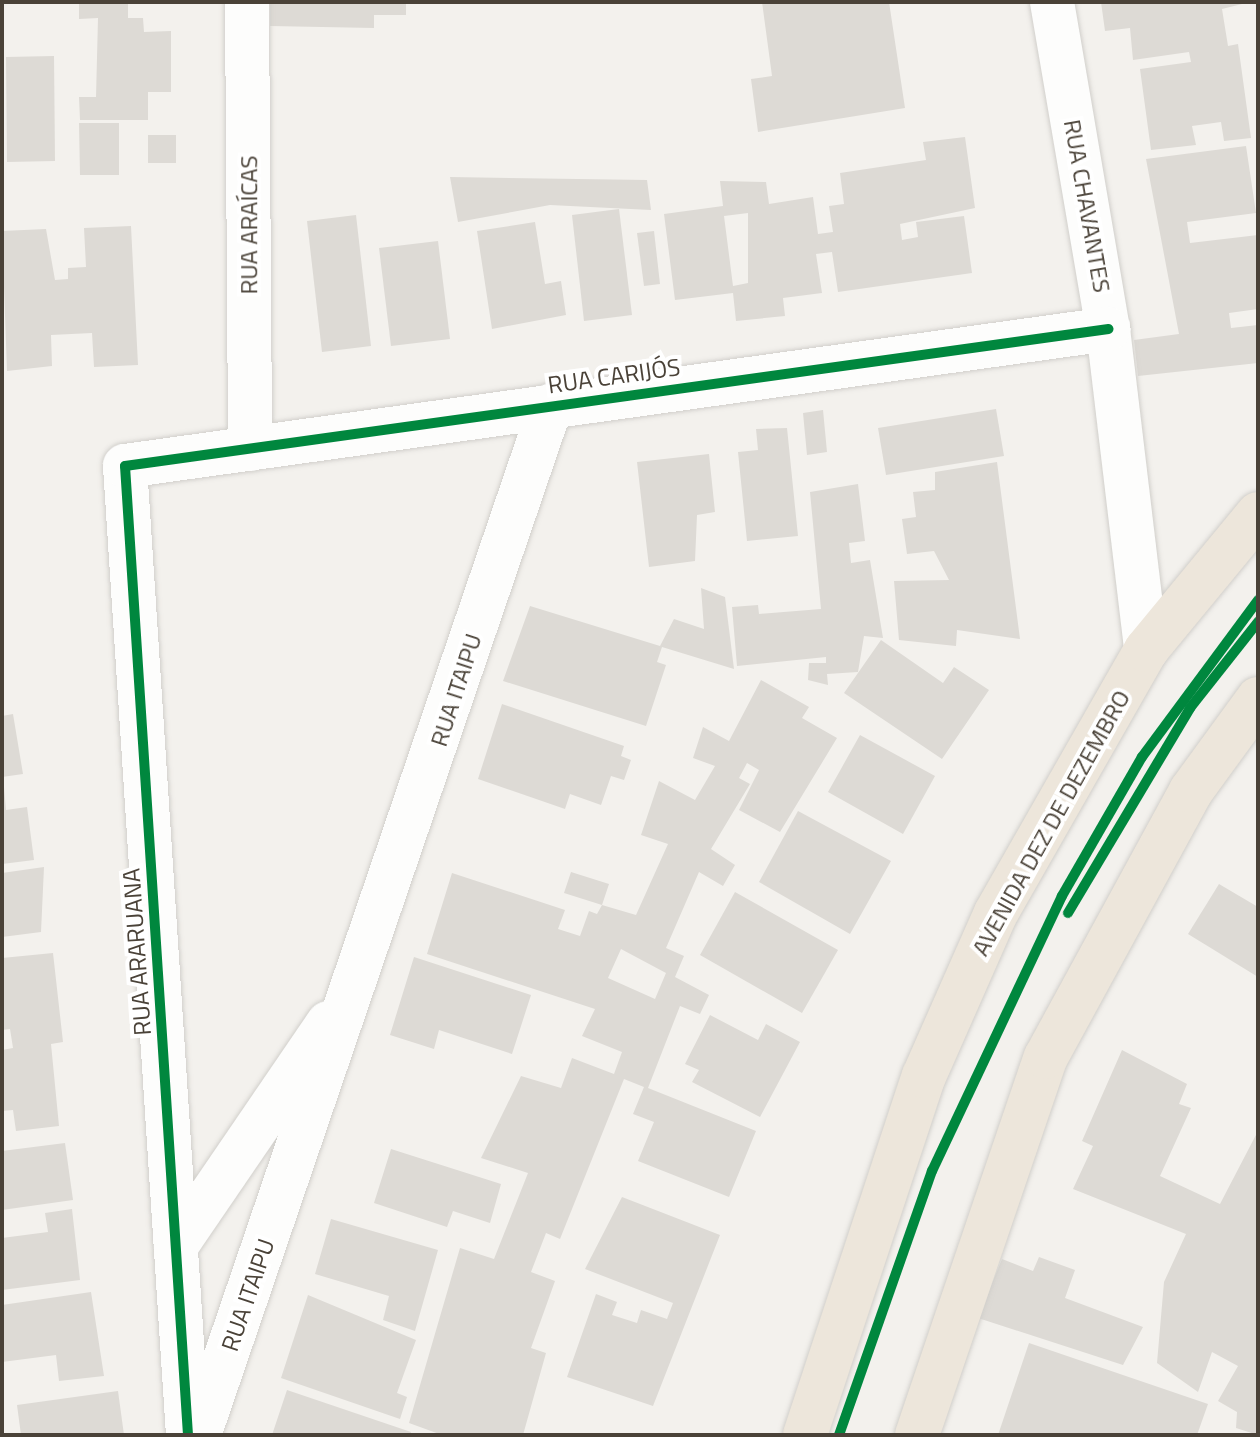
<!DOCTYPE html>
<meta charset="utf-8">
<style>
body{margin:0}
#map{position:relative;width:1260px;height:1437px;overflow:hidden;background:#f3f1ed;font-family:"Titillium Web",sans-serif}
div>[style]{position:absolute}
.building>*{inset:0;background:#dddad5}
.roads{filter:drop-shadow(0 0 2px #d1cfcb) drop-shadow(0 0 2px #d1cfcb)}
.street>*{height:44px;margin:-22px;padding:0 22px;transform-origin:22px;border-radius:22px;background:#fdfdfc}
.highway>*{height:44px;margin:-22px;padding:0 22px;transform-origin:22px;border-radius:22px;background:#ede6db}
.cycleway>*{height:10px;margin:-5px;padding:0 5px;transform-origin:5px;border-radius:5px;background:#00873e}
span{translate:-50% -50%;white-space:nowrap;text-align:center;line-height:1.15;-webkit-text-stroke:8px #fff;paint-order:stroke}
.street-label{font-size:24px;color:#4a4238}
.frame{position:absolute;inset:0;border:4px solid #4a4238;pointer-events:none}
</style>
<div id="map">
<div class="building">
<i style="clip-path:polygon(79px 2px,128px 2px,128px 18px,143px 18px,144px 32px,171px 31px,171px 92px,148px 92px,148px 120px,80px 120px,79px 97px,96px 97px,98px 18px,79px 19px)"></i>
<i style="clip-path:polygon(270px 2px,406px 2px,406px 15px,374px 15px,374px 28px,270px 26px)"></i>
<i style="clip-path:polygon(762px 2px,889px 2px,905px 108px,758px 132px,751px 79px,772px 76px)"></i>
<i style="clip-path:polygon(1101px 2px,1250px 2px,1222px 9px,1228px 46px,1238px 44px,1251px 138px,1224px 141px,1221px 122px,1192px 126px,1196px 145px,1151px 150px,1140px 69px,1191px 62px,1189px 52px,1133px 60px,1130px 28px,1105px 31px)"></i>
<i style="clip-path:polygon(54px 56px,55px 161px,7px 162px,6px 57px)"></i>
<i style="clip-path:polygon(79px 123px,119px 123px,119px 175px,80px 175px)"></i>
<i style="clip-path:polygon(148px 135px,176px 135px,176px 163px,148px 163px)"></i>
<i style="clip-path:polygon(evenodd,965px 137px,975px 208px,900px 224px,902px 240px,918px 237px,916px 222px,964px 216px,972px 273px,838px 292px,832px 252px,816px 254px,822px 293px,783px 298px,785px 316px,736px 321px,733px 293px,675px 300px,664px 214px,723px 206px,720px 181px,766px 182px,769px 204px,813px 197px,818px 234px,833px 232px,829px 206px,844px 204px,840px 173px,926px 160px,923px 142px,965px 137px,748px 213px,748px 283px,733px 286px,724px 216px,748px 213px)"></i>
<i style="clip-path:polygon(1246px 146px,1256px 213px,1187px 222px,1190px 243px,1258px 235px,1258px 309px,1229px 313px,1231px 328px,1258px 325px,1258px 363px,1138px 376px,1134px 340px,1179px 334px,1146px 159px)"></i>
<i style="clip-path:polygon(450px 177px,647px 180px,651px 210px,550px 205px,458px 222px)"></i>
<i style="clip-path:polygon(619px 209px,632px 315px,584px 321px,572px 215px)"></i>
<i style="clip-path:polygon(356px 215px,371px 346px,322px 352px,307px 221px)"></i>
<i style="clip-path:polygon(535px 222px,545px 284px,561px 281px,566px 315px,492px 329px,477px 231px)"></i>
<i style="clip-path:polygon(131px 226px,138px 365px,94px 367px,92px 333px,51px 335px,52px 366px,7px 371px,2px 231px,46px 229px,55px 280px,68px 279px,68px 268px,86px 267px,84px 228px)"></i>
<i style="clip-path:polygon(654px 231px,660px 284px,644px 286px,637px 233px)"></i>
<i style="clip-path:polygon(438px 241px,450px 339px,391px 346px,379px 248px)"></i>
<i style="clip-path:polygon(996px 409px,1004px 456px,886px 475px,878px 428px)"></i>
<i style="clip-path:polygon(823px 410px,827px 452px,807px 455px,803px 413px)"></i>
<i style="clip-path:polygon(787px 428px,798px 536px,747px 541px,738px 452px,758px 450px,756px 429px)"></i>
<i style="clip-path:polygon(709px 454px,715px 512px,697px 515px,695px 561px,649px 567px,637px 462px)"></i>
<i style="clip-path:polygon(997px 462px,1020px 639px,957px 630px,956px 646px,899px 640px,894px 581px,949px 580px,934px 551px,907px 554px,902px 519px,916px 517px,913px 492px,935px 490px,935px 472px)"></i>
<i style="clip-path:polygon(858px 484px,865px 541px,849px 543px,851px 563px,870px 560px,883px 638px,864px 636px,858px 672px,827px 674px,828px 685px,808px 680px,809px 663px,826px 663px,826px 657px,737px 666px,732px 607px,758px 605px,759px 614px,821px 609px,810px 492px)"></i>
<i style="clip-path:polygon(701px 588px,725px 597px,734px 669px,662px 647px,657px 662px,666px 665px,646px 726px,503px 681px,530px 606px,660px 646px,674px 619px,704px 629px)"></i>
<i style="clip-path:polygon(881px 640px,943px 683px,954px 667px,989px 690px,942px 759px,844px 693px)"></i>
<i style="clip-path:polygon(evenodd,761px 680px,809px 707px,802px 718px,837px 738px,780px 832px,739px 810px,759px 770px,747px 763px,739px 778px,750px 784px,711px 849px,735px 865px,723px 886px,699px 872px,666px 948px,684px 956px,675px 977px,709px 995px,700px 1014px,680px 1006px,648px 1088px,756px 1131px,729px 1197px,638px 1161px,654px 1122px,633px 1114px,644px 1087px,624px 1079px,560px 1239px,546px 1233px,531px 1272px,555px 1281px,531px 1348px,546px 1353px,523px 1435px,442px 1435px,409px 1423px,460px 1248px,494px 1259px,528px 1173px,481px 1158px,521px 1076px,561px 1088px,572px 1058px,614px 1074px,622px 1052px,582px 1036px,595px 1009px,427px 954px,452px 873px,565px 910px,558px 929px,580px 936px,589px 911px,597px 914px,602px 905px,636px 915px,668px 844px,641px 835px,659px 781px,695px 800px,715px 766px,693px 758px,703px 727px,729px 741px,761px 680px,621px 949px,666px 973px,655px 999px,608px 978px,621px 949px)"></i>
<i style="clip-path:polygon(502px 704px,624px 746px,621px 756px,631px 760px,624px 780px,611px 776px,601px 805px,570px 794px,565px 809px,478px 779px)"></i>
<i style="clip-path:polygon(13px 714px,23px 774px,2px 777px,2px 716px)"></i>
<i style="clip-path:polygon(860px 735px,935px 776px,903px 834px,828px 792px)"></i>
<i style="clip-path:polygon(4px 787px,6px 810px,27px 807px,34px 860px,2px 864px)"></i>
<i style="clip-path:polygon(798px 811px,891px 861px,850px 934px,759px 882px)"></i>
<i style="clip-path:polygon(44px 867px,41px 932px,2px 937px,2px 873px)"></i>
<i style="clip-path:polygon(571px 872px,609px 884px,602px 905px,564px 893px)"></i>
<i style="clip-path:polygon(1219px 884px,1258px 907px,1258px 977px,1188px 934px)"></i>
<i style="clip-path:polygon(735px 892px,838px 950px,802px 1013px,700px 955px)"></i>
<i style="clip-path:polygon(53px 953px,63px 1042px,51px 1044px,59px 1126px,16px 1131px,13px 1110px,2px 1111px,2px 1050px,13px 1048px,10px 1029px,2px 1030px,2px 958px)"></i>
<i style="clip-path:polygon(414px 957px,531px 995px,512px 1054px,439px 1030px,434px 1049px,390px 1035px)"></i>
<i style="clip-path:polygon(710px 1015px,758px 1040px,766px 1024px,800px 1042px,760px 1117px,692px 1082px,699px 1070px,685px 1064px)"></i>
<i style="clip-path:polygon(1122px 1050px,1187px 1084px,1179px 1104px,1191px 1108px,1160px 1176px,1220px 1204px,1258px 1131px,1258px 1435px,1236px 1428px,1237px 1412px,1218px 1401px,1238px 1366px,1212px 1352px,1198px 1392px,1157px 1363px,1164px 1282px,1186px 1234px,1073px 1189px,1093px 1146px,1082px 1141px)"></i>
<i style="clip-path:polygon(65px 1143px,73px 1200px,2px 1210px,2px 1151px)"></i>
<i style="clip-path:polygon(391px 1149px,501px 1184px,490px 1223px,453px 1211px,447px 1227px,374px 1203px)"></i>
<i style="clip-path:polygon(622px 1197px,720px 1235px,653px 1406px,567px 1377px,596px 1294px,617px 1302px,612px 1315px,637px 1323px,641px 1310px,667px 1319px,673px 1303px,585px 1269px)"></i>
<i style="clip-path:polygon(72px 1209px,80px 1280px,2px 1290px,2px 1238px,48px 1232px,45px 1213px)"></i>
<i style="clip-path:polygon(331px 1219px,438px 1250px,415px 1331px,383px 1320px,389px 1296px,315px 1274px)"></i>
<i style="clip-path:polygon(1039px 1257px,1075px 1270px,1065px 1298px,1143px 1327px,1123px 1365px,978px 1318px,1002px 1259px,1033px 1271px)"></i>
<i style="clip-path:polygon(91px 1292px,104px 1376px,59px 1381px,56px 1355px,2px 1362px,2px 1305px)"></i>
<i style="clip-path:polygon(308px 1295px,416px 1340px,397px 1393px,407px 1397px,400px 1419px,281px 1378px)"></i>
<i style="clip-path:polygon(1029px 1343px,1208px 1404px,1197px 1435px,998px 1435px)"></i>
<i style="clip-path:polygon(287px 1390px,411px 1432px,410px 1435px,272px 1435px)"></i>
<i style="clip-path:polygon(118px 1391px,124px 1435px,21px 1435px,17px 1405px)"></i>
</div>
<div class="roads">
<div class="street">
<i style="left:247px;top:2px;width:447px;rotate:89.6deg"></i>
<i style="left:1052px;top:2px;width:332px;rotate:80.3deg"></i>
<i style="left:1108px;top:329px;width:323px;rotate:83.2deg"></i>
<i style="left:176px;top:1246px;width:270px;rotate:-55.7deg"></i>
<i style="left:188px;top:1435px;width:971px;rotate:-93.72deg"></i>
<i style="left:125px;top:466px;width:993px;rotate:-7.93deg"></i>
<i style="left:199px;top:1435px;width:1088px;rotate:-71.13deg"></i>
</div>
<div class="highway">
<i style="left:805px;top:1435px;width:378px;rotate:-71.7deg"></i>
<i style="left:924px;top:1076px;width:178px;rotate:-66.2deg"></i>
<i style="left:996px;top:913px;width:303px;rotate:-60.3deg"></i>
<i style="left:1146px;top:650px;width:176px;rotate:-50.5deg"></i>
<i style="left:917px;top:1435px;width:399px;rotate:-71.2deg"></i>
<i style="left:1046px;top:1057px;width:303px;rotate:-61.4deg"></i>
<i style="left:1191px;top:791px;width:114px;rotate:-53.9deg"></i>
</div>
</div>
<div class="cycleway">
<i style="left:1068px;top:913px;width:239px;rotate:-59.2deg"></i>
<i style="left:1190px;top:708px;width:110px;rotate:-51.7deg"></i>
<i style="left:188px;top:1435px;width:971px;rotate:-93.72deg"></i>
<i style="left:125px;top:466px;width:993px;rotate:-7.93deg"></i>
<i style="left:839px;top:1435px;width:280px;rotate:-70.6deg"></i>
<i style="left:932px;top:1171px;width:304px;rotate:-64.7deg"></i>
<i style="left:1062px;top:896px;width:160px;rotate:-60.1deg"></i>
<i style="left:1142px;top:757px;width:195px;rotate:-53.5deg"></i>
</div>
<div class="street-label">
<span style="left:1087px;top:206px;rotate:80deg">RUA CHAVANTES</span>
<span style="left:249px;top:225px;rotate:-90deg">RUA ARAÍCAS</span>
<span style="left:614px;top:376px;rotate:-8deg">RUA CARIJÓS</span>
<span style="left:456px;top:690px;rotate:-72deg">RUA ITAIPU</span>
<span style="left:1051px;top:823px;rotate:-61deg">AVENIDA DEZ DE DEZEMBRO</span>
<span style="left:137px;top:952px;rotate:-94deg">RUA ARARUANA</span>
<span style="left:248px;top:1295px;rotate:-71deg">RUA ITAIPU</span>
</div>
<div class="frame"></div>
</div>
